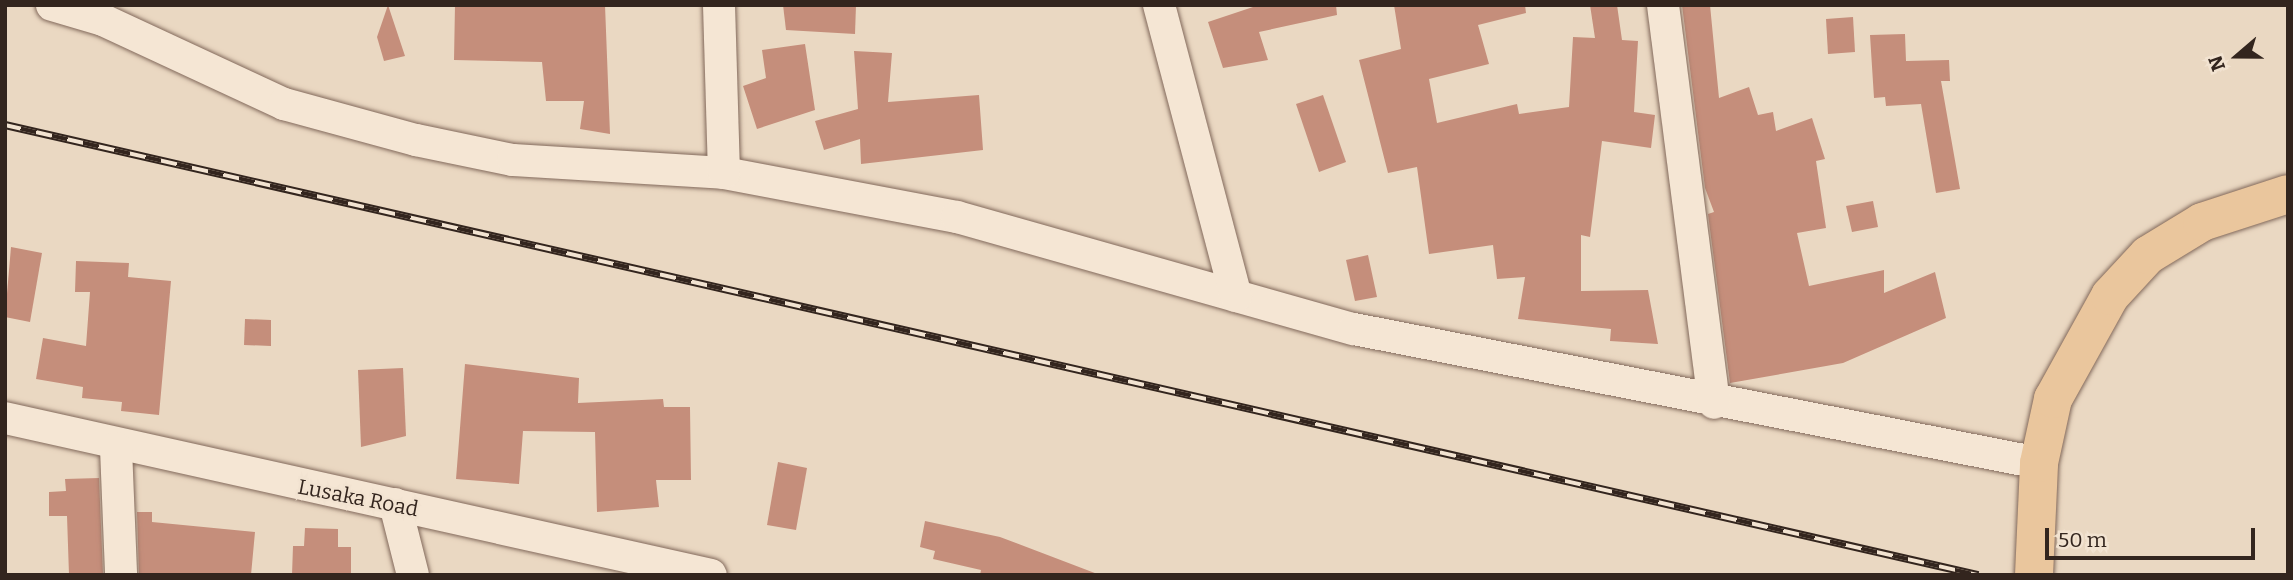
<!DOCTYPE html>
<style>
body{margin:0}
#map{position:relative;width:2293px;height:580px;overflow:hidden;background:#ead8c2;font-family:Bitter,serif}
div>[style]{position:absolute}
.building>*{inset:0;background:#c58e7b}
.roads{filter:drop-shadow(0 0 2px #82695b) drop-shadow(0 0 2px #82695b)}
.minor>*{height:32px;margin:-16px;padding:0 16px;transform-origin:16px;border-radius:16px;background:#f5e6d4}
.major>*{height:38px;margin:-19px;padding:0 19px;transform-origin:19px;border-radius:19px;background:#eac69d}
.rail>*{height:8px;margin-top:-4px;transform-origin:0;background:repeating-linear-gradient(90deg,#f2e3d1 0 16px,#33251e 0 32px);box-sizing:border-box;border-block:2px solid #33251e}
span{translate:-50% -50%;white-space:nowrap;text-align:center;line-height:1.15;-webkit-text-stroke:5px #f2e3d1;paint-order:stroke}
.street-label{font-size:21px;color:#33251e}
.frame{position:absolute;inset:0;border:7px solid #33251e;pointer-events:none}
.north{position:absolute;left:2202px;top:21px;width:70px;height:70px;-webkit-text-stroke:5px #f2e3d1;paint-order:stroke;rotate:250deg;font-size:19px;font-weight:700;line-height:28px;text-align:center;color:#33251e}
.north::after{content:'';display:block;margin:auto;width:24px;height:32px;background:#33251e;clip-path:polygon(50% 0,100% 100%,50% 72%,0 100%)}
.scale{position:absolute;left:2045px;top:528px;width:210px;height:32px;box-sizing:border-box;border:4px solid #33251e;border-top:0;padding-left:9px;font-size:21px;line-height:24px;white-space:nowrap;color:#33251e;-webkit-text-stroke:5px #f2e3d1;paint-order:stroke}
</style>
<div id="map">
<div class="building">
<i style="clip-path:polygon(388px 5px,405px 56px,384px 61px,377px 37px)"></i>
<i style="clip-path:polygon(455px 5px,605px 5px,610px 134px,580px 129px,584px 101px,546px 101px,542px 62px,454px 60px)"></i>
<i style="clip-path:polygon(783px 5px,856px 5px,855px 34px,786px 30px)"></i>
<i style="clip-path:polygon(1259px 5px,1336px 5px,1337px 15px,1259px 32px,1268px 60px,1223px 68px,1208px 22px)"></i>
<i style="clip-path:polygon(1394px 5px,1525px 5px,1526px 13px,1478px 25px,1489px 64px,1429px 79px,1437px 123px,1517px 104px,1519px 114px,1569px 107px,1573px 37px,1595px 38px,1590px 5px,1617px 5px,1622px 40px,1638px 41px,1634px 112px,1655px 115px,1651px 148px,1602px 141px,1590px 237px,1581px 235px,1581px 291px,1648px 290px,1658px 344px,1610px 341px,1611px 329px,1518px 319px,1525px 277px,1497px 279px,1493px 245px,1429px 254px,1417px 167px,1388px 173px,1359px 60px,1401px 49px)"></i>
<i style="clip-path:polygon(1682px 5px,1710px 5px,1719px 98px,1749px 87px,1758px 115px,1773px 112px,1776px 131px,1812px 118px,1825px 159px,1816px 161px,1826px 228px,1797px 233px,1809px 286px,1884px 270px,1884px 293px,1935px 272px,1946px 318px,1843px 363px,1730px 383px,1708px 214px,1714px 212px,1705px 188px)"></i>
<i style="clip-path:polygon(1853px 17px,1855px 52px,1828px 54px,1826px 19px)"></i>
<i style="clip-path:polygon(1905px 34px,1906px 61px,1949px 60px,1950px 81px,1941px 81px,1960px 189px,1936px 193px,1921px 104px,1886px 106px,1885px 97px,1874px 98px,1870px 35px)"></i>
<i style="clip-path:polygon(805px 44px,815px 110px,757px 129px,743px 86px,766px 78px,762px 50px)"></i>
<i style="clip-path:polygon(854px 51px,892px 53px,888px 102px,979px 95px,983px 150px,861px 164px,860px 139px,824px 150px,815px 121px,858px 109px)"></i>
<i style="clip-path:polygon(1323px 95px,1346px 162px,1319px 172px,1296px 104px)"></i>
<i style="clip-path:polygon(1873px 201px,1878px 227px,1852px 232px,1846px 206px)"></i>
<i style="clip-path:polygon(11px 247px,42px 253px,30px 322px,5px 317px)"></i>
<i style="clip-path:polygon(1368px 255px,1377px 297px,1355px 301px,1346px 260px)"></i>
<i style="clip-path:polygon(76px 261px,129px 263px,128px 277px,171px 281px,159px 415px,121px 411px,122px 402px,82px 398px,83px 387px,36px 379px,43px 338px,86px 346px,90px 292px,75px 292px)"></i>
<i style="clip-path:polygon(245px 319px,271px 320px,271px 346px,244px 345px)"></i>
<i style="clip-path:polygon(465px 364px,579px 378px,578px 403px,663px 399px,664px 407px,690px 407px,691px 480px,656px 480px,659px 507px,597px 512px,595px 432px,523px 431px,519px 484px,456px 479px)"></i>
<i style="clip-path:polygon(403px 368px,406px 436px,361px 447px,358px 370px)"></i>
<i style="clip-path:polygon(778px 462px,807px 468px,796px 530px,767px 525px)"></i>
<i style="clip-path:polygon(99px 478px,103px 575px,69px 575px,67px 516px,49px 516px,49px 492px,66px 491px,65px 479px)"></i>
<i style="clip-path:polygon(137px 512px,152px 512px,152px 522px,255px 532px,251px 575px,139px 575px)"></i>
<i style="clip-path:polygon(925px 521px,1000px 537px,1100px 575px,980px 575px,981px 570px,933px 559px,935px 551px,920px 547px)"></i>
<i style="clip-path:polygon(305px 528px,338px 529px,338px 547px,351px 547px,351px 575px,292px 575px,293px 546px,304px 546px)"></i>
</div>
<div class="roads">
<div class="minor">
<i style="left:52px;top:5px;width:53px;rotate:16.4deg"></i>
<i style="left:103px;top:20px;width:200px;rotate:24.9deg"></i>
<i style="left:284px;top:104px;width:137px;rotate:15.3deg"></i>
<i style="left:416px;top:140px;width:99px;rotate:11.7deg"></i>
<i style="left:513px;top:160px;width:211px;rotate:3.5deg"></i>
<i style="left:724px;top:173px;width:237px;rotate:10.7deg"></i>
<i style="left:957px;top:217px;width:412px;rotate:15.8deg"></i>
<i style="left:1354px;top:329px;width:698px;rotate:11.07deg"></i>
<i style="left:719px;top:5px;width:168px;rotate:88.3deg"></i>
<i style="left:1159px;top:5px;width:301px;rotate:75.2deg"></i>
<i style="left:1663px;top:5px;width:401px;rotate:82.7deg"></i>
<i style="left:5px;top:418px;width:723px;rotate:12.54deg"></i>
<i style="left:116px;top:448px;width:127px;rotate:87.7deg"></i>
<i style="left:395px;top:504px;width:73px;rotate:75.8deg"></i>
</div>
<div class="major">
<i style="left:2034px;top:575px;width:112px;rotate:-87.4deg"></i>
<i style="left:2039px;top:463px;width:66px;rotate:-77.7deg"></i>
<i style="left:2053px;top:399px;width:118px;rotate:-61deg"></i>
<i style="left:2110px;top:296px;width:56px;rotate:-47.2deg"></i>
<i style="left:2148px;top:255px;width:63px;rotate:-31.4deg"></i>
<i style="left:2202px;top:222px;width:90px;rotate:-18deg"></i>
</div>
</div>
<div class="rail">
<i style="left:5px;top:125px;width:2024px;rotate:12.85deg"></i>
</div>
<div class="street-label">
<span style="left:358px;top:498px;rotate:11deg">Lusaka Road</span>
</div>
<div class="frame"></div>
<div class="north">N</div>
<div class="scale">50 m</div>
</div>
